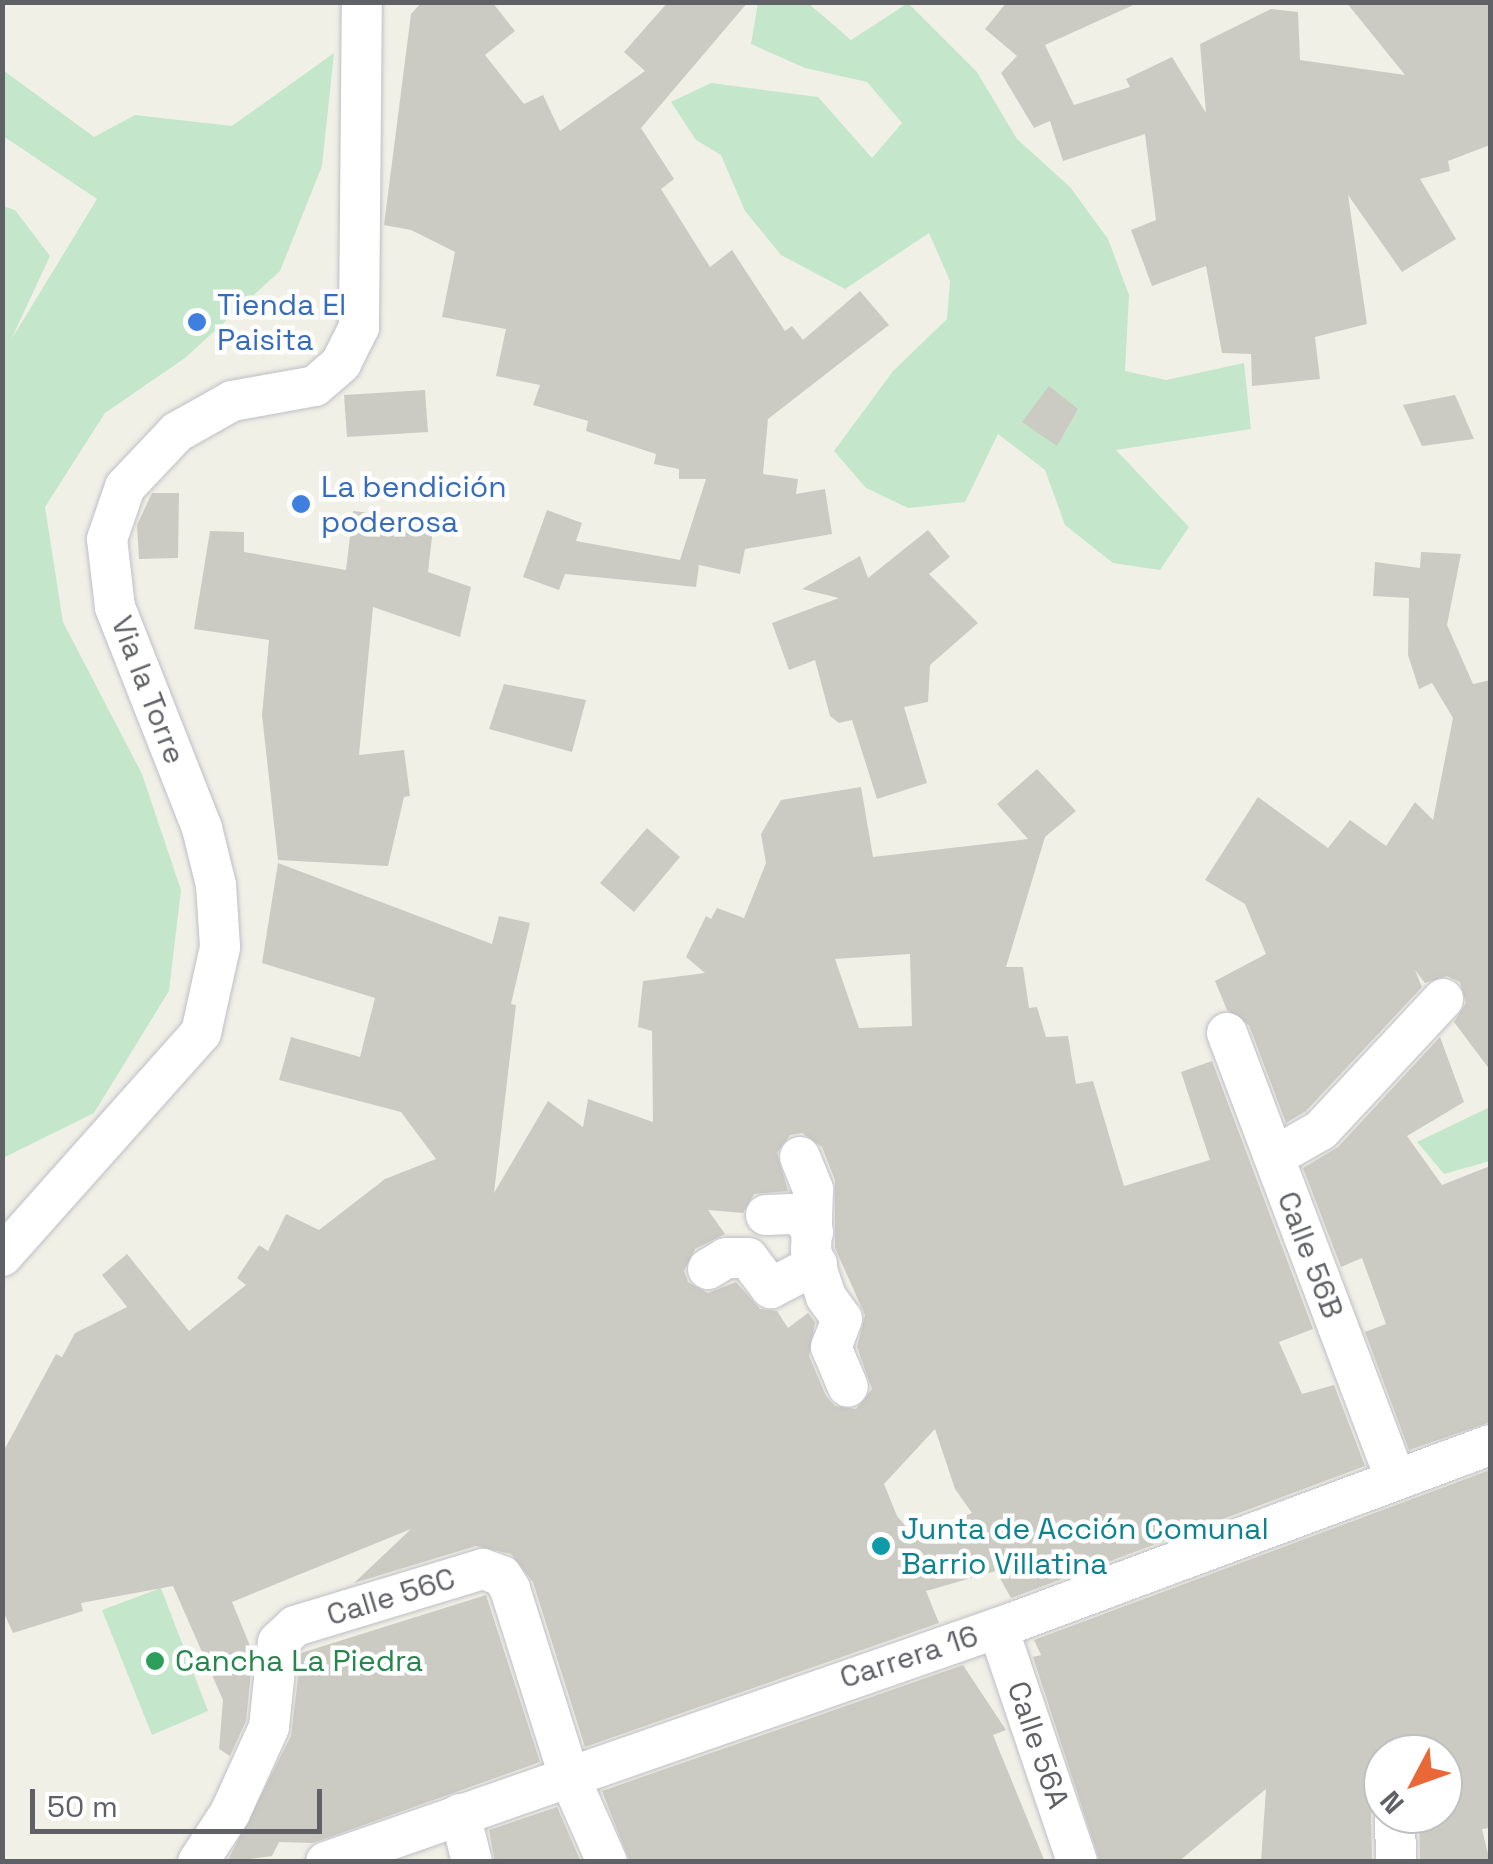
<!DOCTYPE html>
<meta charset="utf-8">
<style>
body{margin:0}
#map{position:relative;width:1493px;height:1864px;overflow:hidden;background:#f1f0e7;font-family:"Space Grotesk",sans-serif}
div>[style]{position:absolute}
.green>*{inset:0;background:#c4e7cc}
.building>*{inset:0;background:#cccbc3}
.roads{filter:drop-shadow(0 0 2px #bebfc5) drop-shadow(0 0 2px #bebfc5)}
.minor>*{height:40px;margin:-20px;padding:0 20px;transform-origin:20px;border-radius:20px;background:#fff}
.dots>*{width:28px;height:28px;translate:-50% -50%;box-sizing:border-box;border:5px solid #fff;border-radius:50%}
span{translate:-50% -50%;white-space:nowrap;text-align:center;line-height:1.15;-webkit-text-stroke:9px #fff;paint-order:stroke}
.shop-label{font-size:30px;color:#366cbe}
.left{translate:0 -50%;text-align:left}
.street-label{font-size:30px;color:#5f6167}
.culture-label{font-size:30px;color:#0d838f}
.leisure-label{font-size:30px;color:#27864d}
.frame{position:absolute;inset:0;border:5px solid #5f6167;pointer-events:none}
.north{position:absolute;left:1363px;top:1734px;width:100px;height:100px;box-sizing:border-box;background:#fff;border:2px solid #bfc0c2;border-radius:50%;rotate:229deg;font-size:28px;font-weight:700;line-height:40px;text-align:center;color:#5f6167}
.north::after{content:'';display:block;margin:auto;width:35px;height:45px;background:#e96835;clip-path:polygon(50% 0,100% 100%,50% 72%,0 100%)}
.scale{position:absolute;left:30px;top:1789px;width:292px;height:45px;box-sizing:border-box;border:5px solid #5f6167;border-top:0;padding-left:12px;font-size:30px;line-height:35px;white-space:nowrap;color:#5f6167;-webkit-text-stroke:8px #fff;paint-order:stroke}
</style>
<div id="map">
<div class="green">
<i style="clip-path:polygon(758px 3px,808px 3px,851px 40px,908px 3px,977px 72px,1017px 139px,1070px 187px,1108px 239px,1129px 295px,1125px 371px,1166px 380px,1244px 363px,1251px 429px,1116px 450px,1189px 527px,1160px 570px,1113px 563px,1065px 525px,1045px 470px,998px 434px,965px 502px,908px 508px,866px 488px,834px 451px,893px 371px,947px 319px,950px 281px,929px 233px,845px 289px,781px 255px,745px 211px,721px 155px,696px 140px,671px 102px,711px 83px,818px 97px,872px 158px,902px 123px,867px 82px,805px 68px,751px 44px)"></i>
<i style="clip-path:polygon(334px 53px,322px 166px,280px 271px,185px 358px,105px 413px,45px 507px,63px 622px,142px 774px,181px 890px,169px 991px,94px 1113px,3px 1158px,3px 206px,15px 210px,50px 256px,11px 340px,97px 199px,3px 136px,3px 70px,94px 137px,135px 115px,232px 126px)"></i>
<i style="clip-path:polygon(1490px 1107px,1490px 1161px,1444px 1174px,1417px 1142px)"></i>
<i style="clip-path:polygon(161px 1588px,208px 1711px,152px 1735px,102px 1610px)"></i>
</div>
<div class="building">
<i style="clip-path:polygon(422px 2px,492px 2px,515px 31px,485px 55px,524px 104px,543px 95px,560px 131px,645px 71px,624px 52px,668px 2px,748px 2px,641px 128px,674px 179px,661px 189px,710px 267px,732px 250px,785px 331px,792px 326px,803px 340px,860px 291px,889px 325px,768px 419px,763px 474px,798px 479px,796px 494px,825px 489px,832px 534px,745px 549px,740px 574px,699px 565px,696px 587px,565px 574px,559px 590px,523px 577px,547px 510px,582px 523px,576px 541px,680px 560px,706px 479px,679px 479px,679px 469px,654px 464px,656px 454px,586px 431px,588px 421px,533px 405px,540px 385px,496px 376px,506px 329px,442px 317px,455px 252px,411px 230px,384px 225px,411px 14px)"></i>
<i style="clip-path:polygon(1007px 2px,1140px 2px,1045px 45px,1074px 105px,1130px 87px,1126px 79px,1172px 57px,1206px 113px,1200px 44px,1271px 9px,1298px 12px,1300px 60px,1405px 75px,1346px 2px,1490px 2px,1490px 145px,1448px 161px,1450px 171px,1420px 179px,1456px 239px,1402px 272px,1348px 195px,1367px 324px,1315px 337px,1320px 379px,1252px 386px,1251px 354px,1222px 353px,1206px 266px,1152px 286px,1131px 230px,1156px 220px,1145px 134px,1063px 161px,1050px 121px,1034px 128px,1001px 73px,1017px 56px,985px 29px)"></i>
<i style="clip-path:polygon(1049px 386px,1078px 409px,1057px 446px,1022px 422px)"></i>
<i style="clip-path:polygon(425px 390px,428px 432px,347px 437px,344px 395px)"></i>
<i style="clip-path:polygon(1455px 395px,1474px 439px,1422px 446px,1403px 405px)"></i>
<i style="clip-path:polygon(152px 493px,179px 493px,178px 558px,139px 559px,137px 525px)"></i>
<i style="clip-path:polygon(353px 511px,434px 520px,428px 572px,471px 587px,460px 637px,373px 607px,359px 755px,404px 750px,410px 796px,404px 797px,388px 866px,278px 860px,262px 715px,269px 640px,194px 629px,210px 531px,244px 532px,244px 552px,346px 570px)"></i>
<i style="clip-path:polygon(928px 530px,950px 557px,929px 574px,978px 623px,930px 665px,928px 702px,904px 707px,927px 783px,877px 799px,852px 720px,839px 723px,830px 716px,815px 660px,789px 670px,772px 623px,839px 598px,802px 589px,860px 556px,868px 578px)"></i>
<i style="clip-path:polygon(1421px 552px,1461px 554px,1447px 625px,1473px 684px,1490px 680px,1490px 1070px,1454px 1022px,1466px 1003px,1460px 982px,1447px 976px,1425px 983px,1415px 970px,1422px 987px,1306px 1111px,1286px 1123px,1249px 1025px,1227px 1010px,1215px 981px,1266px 954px,1245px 904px,1205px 880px,1258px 797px,1328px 848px,1350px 820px,1386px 846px,1415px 802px,1433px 820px,1453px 718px,1432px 683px,1419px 689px,1408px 655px,1409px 598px,1373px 596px,1375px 562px,1420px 568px)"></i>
<i style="clip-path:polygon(504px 684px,586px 700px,572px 752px,489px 729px)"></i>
<i style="clip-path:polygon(evenodd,1037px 769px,1076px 811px,1045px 837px,1006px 967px,1023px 967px,1029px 1008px,1037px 1007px,1046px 1037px,1068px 1036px,1076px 1084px,1093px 1081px,1124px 1186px,1210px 1160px,1181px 1072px,1212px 1061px,1313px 1329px,1279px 1342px,1302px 1394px,1334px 1385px,1365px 1466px,1011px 1598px,996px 1571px,926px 1591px,939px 1623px,585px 1747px,533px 1582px,511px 1554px,476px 1546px,354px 1583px,411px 1529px,232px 1602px,253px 1653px,246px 1721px,230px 1756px,219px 1749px,223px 1700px,173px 1586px,81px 1603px,83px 1611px,13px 1633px,2px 1609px,2px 1454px,56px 1354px,62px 1357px,75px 1333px,127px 1307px,102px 1275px,127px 1254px,189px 1331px,246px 1285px,237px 1278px,259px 1245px,268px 1251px,286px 1214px,319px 1230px,385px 1179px,436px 1159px,401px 1112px,279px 1080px,291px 1037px,360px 1057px,375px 998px,262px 963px,278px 863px,492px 944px,499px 916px,530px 923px,511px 1004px,516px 1005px,494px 1193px,548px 1101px,583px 1127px,588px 1099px,653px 1122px,652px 1031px,638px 1027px,643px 981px,705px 973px,686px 957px,706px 916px,711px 919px,717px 908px,744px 918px,766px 863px,761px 834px,781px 800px,861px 787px,873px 857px,1028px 839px,997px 804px,1037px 769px,910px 954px,912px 1026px,859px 1028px,835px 959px,910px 954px,1037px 769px,802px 1133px,822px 1147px,835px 1180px,835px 1248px,865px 1315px,857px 1347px,872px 1389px,856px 1409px,835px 1406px,826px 1396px,809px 1356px,815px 1322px,808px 1313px,788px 1328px,777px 1311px,760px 1309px,736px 1282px,708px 1293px,688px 1282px,684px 1271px,695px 1249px,725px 1234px,708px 1210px,743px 1213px,754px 1194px,788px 1191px,777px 1153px,790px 1135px,802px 1133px,1037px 769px,935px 1429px,955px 1489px,972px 1513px,915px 1537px,897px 1516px,884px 1484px,935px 1429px)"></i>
<i style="clip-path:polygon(647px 828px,680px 857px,634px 912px,600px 883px)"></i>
<i style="clip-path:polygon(1440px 1037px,1464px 1102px,1407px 1136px,1442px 1185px,1490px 1166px,1490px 1422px,1409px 1450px,1365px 1332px,1386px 1324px,1362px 1258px,1341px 1267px,1303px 1168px,1338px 1147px)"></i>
<i style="clip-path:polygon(1490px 1470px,1490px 1828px,1482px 1829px,1490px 1862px,1420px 1862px,1419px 1814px,1443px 1814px,1443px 1754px,1383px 1754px,1383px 1794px,1371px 1814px,1372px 1862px,1261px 1862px,1266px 1789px,1178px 1862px,1100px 1862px,1033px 1657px,1041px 1655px,1034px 1640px)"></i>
<i style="clip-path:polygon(486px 1595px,540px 1762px,313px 1843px,279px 1842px,272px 1856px,227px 1862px,291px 1736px,301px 1653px)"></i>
<i style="clip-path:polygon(963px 1665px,1006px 1730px,993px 1735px,1045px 1862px,630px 1862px,602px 1791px)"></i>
<i style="clip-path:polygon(557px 1807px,581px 1862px,495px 1862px,489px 1830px)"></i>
</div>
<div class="roads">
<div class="minor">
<i style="left:1227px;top:1033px;width:473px;rotate:69.3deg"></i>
<i style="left:800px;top:1157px;width:35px;rotate:68deg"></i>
<i style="left:813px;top:1189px;width:62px;rotate:91.8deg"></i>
<i style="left:811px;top:1251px;width:48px;rotate:71.9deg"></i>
<i style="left:826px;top:1297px;width:27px;rotate:54deg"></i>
<i style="left:842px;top:1319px;width:30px;rotate:111deg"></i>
<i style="left:831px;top:1347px;width:43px;rotate:67deg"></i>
<i style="left:1274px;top:1157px;width:54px;rotate:-29.9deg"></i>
<i style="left:1321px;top:1130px;width:179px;rotate:-47deg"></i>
<i style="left:766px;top:1215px;width:33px;rotate:-2deg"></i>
<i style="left:799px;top:1214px;width:23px;rotate:52deg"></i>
<i style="left:2px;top:1256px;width:299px;rotate:-48.3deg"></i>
<i style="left:201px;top:1033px;width:88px;rotate:-77.5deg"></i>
<i style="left:220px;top:947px;width:62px;rotate:-93.7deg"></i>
<i style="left:216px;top:885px;width:59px;rotate:-103.8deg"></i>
<i style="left:202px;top:828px;width:238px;rotate:-111.5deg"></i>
<i style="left:115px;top:607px;width:68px;rotate:-96.7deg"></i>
<i style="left:107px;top:539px;width:55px;rotate:-70.9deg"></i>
<i style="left:125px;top:487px;width:76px;rotate:-46.6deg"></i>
<i style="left:177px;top:432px;width:63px;rotate:-29.4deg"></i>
<i style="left:232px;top:401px;width:84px;rotate:-10.2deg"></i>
<i style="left:315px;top:386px;width:35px;rotate:-41deg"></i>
<i style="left:341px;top:363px;width:40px;rotate:-63.4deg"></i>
<i style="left:359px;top:327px;width:325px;rotate:-89.5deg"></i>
<i style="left:708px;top:1269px;width:21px;rotate:-31deg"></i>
<i style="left:726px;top:1258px;width:22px"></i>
<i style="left:748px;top:1258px;width:38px;rotate:53deg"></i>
<i style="left:771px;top:1288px;width:52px;rotate:-27.6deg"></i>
<i style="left:998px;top:1628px;width:247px;rotate:71.3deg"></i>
<i style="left:460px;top:1814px;width:49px;rotate:76deg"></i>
<i style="left:1395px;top:1814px;width:48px;rotate:88.8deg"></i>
<i style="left:198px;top:1862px;width:59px;rotate:-56.9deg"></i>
<i style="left:230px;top:1813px;width:94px;rotate:-65.6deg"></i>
<i style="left:269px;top:1727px;width:85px;rotate:-84deg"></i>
<i style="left:278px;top:1642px;width:23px;rotate:-43deg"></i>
<i style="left:295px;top:1626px;width:196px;rotate:-16.9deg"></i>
<i style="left:483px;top:1569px;width:20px;rotate:20deg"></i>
<i style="left:502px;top:1576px;width:15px;rotate:58deg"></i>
<i style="left:510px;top:1589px;width:196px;rotate:72.5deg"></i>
<i style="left:569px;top:1776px;width:94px;rotate:66.2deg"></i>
<i style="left:326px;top:1862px;width:726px;rotate:-19.21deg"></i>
<i style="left:1012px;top:1623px;width:510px;rotate:-20.42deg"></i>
</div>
</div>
<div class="dots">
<i style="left:197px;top:322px;background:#3f7fe0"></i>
<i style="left:301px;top:504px;background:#3f7fe0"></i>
<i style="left:881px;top:1546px;background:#0f9aa8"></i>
<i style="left:155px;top:1661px;background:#2e9e5b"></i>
</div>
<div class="shop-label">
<span class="left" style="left:217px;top:322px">Tienda El<br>Paisita</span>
<span class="left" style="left:321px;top:504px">La bendición<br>poderosa</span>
</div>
<div class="street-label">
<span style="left:148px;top:690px;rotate:69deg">Via la Torre</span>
<span style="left:1310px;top:1255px;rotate:69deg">Calle 56B</span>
<span style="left:391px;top:1597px;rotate:-17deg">Calle 56C</span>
<span style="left:909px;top:1657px;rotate:-18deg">Carrera 16</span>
<span style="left:1038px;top:1745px;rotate:71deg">Calle 56A</span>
</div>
<div class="culture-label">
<span class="left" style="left:901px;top:1546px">Junta de Acción Comunal<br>Barrio Villatina</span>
</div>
<div class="leisure-label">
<span class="left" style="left:175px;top:1661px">Cancha La Piedra</span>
</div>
<div class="frame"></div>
<div class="north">N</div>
<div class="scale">50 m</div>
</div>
